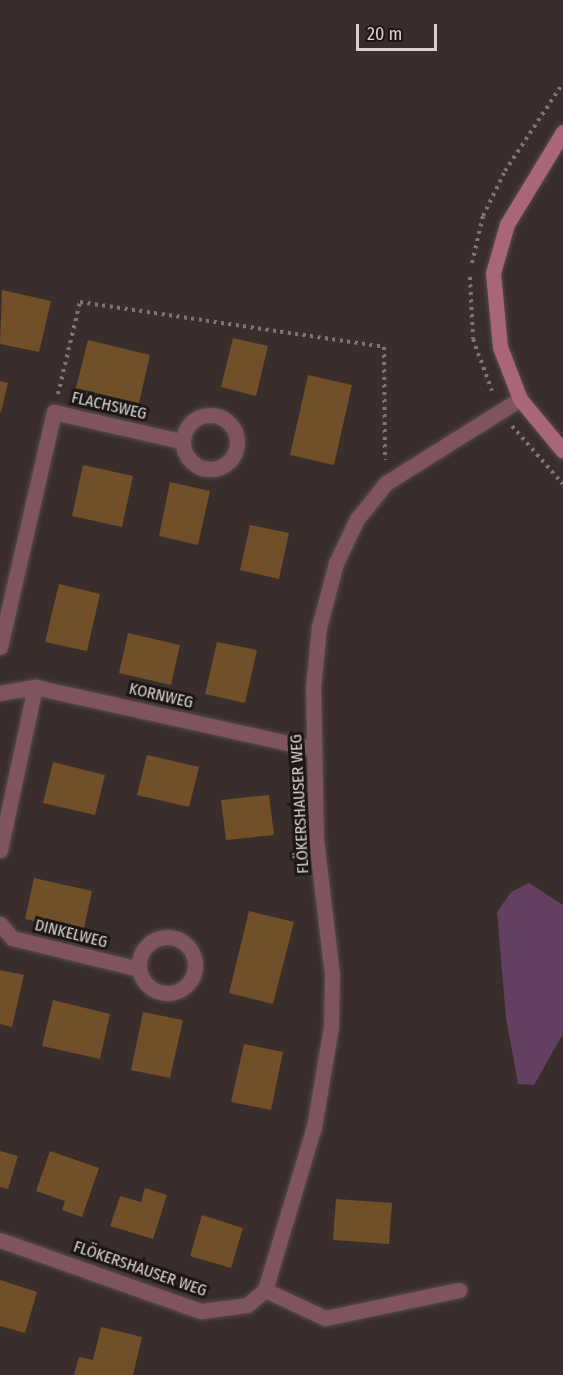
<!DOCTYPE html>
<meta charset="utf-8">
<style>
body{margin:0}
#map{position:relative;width:563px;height:1375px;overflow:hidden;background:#392e2b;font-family:"Fira Sans Condensed",sans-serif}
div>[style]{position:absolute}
.water>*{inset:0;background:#633f61}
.building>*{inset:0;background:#714f29}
.path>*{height:4px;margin-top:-2px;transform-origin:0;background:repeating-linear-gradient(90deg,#7e7472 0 3px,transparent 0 7.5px)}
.roads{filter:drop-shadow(0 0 2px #564b49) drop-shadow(0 0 2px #564b49)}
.minor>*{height:15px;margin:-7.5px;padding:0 7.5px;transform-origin:7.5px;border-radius:7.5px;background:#7f545f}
.minor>.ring{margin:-7.5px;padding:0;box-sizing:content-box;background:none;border:15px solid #7f545f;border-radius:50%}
.secondary>*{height:15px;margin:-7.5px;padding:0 7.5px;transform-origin:7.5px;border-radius:7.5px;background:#a96679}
span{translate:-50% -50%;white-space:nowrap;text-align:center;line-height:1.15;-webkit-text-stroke:6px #1c1716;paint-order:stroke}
.street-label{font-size:16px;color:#d8d1cf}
.scale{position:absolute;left:356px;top:24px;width:81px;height:27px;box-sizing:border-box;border:3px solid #d8d1cf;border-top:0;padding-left:8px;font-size:18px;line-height:21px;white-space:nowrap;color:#d8d1cf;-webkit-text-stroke:4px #1c1716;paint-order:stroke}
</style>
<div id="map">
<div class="water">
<i style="clip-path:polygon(529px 883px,563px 905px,563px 1034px,534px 1085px,518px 1084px,506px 1018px,497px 912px,511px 892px)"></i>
</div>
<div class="building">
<i style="clip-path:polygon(2px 290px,51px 301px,39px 352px,0 344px)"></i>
<i style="clip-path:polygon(233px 338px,268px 346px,256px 396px,221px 387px)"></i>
<i style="clip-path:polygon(88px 340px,150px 355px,139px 403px,76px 388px)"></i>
<i style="clip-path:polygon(308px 375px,352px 385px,334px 465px,290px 455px)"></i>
<i style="clip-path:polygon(0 381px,8px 383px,1px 412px,0 412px)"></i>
<i style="clip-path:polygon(83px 465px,133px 476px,122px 527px,72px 516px)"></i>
<i style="clip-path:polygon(170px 482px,210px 491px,198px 545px,159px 536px)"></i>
<i style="clip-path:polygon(250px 525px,289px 533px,279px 579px,240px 570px)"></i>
<i style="clip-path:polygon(59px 584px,100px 594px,87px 651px,45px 642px)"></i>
<i style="clip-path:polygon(128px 633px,180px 645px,171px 685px,119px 673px)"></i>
<i style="clip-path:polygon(217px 642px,257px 650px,245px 703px,205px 694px)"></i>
<i style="clip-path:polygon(147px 755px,199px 767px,189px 807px,137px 795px)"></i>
<i style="clip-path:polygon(53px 762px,105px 775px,95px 815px,43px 803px)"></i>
<i style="clip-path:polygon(269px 795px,274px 835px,226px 840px,221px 800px)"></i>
<i style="clip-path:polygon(34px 878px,92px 891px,83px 932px,25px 919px)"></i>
<i style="clip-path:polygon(249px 911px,294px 922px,273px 1004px,229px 993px)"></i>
<i style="clip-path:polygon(0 970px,24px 975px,12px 1027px,0 1024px)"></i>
<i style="clip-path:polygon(53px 1000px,110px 1014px,100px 1059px,42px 1046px)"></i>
<i style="clip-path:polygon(143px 1012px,183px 1020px,170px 1078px,131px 1070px)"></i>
<i style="clip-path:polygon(244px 1044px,283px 1052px,271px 1110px,231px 1102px)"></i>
<i style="clip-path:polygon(0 1151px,18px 1156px,8px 1189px,0 1187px)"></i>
<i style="clip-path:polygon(50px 1151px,99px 1168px,82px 1217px,62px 1210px,65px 1201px,36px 1191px)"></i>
<i style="clip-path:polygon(145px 1188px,167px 1195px,153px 1239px,110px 1226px,120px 1196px,141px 1202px)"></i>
<i style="clip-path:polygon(336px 1199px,392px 1203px,389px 1244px,333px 1240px)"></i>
<i style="clip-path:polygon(202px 1215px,243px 1228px,231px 1268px,190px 1256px)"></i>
<i style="clip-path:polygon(0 1280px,37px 1292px,25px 1333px,0 1326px)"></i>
<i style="clip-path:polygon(101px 1327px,142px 1337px,133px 1375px,74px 1375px,79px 1357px,93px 1360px)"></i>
</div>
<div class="path">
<i style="left:472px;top:263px;width:48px;rotate:-76.8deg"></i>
<i style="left:483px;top:216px;width:50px;rotate:-63.9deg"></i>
<i style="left:505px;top:171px;width:105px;rotate:-56.6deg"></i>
<i style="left:470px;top:277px;width:62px;rotate:87.2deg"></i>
<i style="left:473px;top:339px;width:55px;rotate:69.9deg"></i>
<i style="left:58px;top:394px;width:95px;rotate:-76.6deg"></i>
<i style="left:80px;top:302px;width:307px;rotate:8.4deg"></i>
<i style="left:384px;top:347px;width:113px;rotate:89.5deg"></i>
<i style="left:512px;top:426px;width:77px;rotate:48.7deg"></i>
</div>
<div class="roads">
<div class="minor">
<i class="ring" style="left:183px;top:415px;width:39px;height:39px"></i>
<i style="left:0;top:647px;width:241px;rotate:-77.1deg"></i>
<i style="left:54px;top:412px;width:130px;rotate:12.9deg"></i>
<i style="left:0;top:693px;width:36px;rotate:-10deg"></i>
<i style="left:35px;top:687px;width:286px;rotate:12.5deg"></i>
<i style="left:0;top:850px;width:167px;rotate:-77.9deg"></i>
<i style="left:0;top:924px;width:18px;rotate:49deg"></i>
<i style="left:12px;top:938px;width:131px;rotate:13.7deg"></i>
<i class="ring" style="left:139px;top:937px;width:41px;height:41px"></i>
<i style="left:0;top:1240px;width:213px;rotate:19.5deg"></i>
<i style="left:201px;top:1311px;width:46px;rotate:-7.4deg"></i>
<i style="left:247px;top:1305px;width:23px;rotate:-40deg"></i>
<i style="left:265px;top:1290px;width:170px;rotate:-73.3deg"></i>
<i style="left:314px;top:1127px;width:102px;rotate:-80.4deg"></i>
<i style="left:331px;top:1026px;width:51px;rotate:-88.9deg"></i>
<i style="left:332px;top:975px;width:137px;rotate:-96.7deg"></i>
<i style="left:316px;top:839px;width:151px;rotate:-91.1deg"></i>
<i style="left:313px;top:688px;width:61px;rotate:-84.4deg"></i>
<i style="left:319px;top:627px;width:66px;rotate:-75.1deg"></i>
<i style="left:336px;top:563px;width:49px;rotate:-64.5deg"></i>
<i style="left:357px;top:519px;width:46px;rotate:-51.1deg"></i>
<i style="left:386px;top:483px;width:158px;rotate:-32.1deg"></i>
<i style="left:265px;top:1290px;width:66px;rotate:25deg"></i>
<i style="left:325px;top:1318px;width:137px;rotate:-11.8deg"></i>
</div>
<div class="secondary">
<i style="left:563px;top:132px;width:108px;rotate:121.3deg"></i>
<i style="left:507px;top:224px;width:51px;rotate:105.9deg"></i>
<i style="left:493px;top:273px;width:74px;rotate:84.6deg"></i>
<i style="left:500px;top:347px;width:56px;rotate:69deg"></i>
<i style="left:520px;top:399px;width:67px;rotate:50.4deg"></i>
</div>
</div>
<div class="street-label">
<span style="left:109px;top:406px;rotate:13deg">FLACHSWEG</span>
<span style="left:161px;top:696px;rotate:13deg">KORNWEG</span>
<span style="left:300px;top:804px;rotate:-93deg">FLÖKERSHAUSER WEG</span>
<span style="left:71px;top:934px;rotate:14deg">DINKELWEG</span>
<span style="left:140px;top:1269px;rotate:19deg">FLÖKERSHAUSER WEG</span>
</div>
<div class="scale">20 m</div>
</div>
